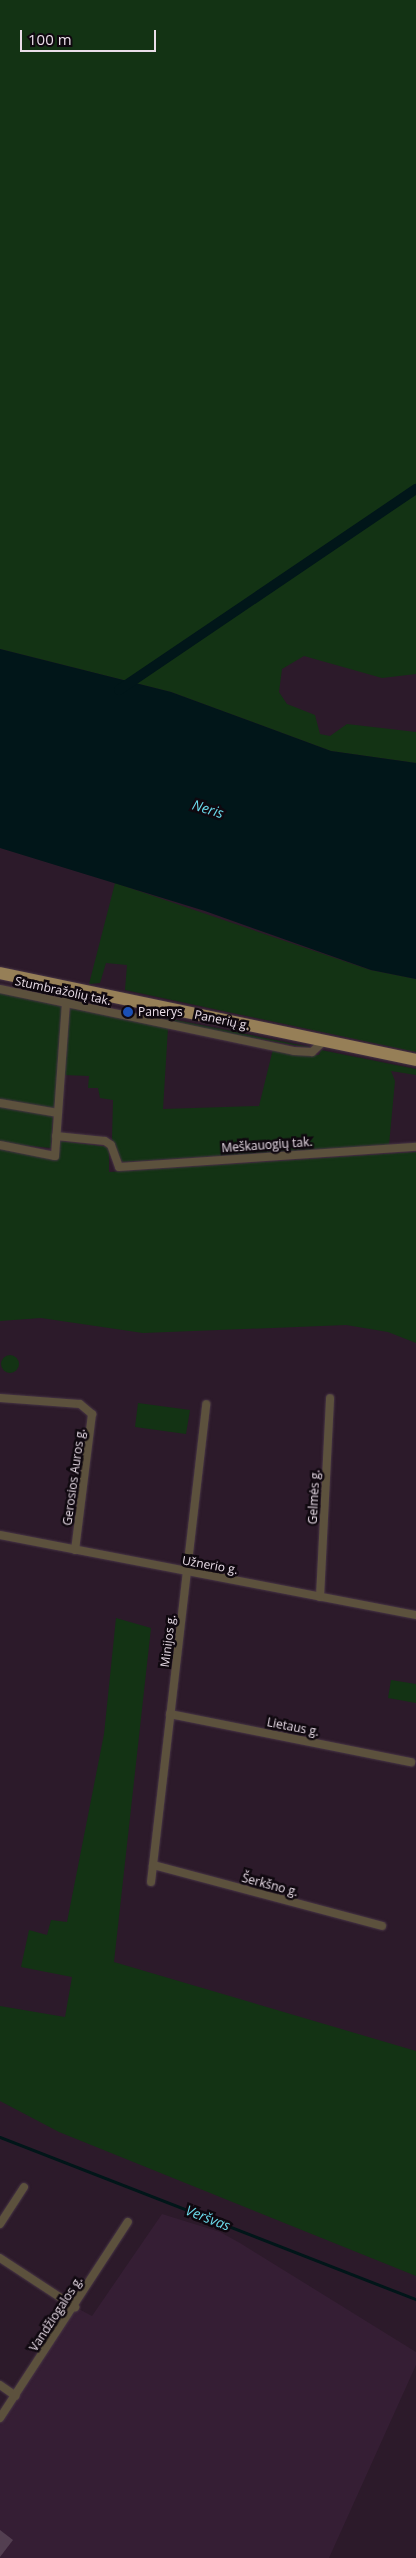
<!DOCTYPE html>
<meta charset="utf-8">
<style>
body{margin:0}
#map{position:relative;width:416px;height:2558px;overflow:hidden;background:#2c1a2a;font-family:"Open Sans",sans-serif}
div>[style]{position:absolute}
.built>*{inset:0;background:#351e34}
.green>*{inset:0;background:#133314}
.round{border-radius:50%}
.water>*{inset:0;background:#011619}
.stream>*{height:2.5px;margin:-1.25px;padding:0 1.25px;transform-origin:1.25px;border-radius:1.25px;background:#011619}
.canal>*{height:10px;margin:-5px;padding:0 5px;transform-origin:5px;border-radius:5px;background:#011619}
.building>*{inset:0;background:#533f51}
.roads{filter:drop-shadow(0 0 1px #473545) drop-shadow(0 0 1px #473545)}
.street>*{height:8px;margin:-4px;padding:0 4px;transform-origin:4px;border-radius:4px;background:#5c513d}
.primary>*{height:12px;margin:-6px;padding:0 6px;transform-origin:6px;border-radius:6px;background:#967f57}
.dots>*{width:14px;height:14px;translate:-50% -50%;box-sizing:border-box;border:2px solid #0f080f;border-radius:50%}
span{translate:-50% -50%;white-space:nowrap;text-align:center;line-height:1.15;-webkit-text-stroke:5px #0f080f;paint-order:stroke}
.street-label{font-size:12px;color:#eadee9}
.poi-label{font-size:12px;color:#eadee9}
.left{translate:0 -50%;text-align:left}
.water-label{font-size:14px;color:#6bdbec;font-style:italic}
.scale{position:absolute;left:20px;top:30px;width:136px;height:22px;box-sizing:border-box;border:2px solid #eadee9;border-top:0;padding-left:6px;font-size:15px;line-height:18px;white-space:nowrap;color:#eadee9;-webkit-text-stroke:4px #0f080f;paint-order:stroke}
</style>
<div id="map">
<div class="built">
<i style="clip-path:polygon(162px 2214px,220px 2232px,240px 2243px,416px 2352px,416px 2365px,329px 2558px,0 2558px,0 2418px,75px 2307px,92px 2316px)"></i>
</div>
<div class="green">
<i style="clip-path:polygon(0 0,416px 0,416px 674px,382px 678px,304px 656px,282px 669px,279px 692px,287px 704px,315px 715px,320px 734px,330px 736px,347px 724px,416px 732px,416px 763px,331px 751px,171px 692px,0 649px)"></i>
<i style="clip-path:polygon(115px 883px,370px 970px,416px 979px,416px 1052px,125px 990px,127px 965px,106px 963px,100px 983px,89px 984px)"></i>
<i style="clip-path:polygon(0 992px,64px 1007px,54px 1110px,0 1100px)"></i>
<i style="clip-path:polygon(70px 1008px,168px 1028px,163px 1109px,259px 1106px,273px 1049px,307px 1055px,319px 1055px,321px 1050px,416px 1069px,416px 1075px,391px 1071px,395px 1081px,389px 1145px,122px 1162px,112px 1139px,113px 1100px,100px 1098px,98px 1088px,88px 1088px,89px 1076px,64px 1075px)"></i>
<i style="clip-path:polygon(171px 1019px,310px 1047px,311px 1048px,150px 1020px)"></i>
<i style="clip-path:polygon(0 1105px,53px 1115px,51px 1148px,0 1143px)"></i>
<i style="clip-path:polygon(60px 1141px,109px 1147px,109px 1172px,416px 1152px,416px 1343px,388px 1332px,346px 1325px,143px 1333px,41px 1318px,0 1321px,0 1149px,58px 1160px)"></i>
<i class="round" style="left:1px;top:1355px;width:18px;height:18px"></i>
<i style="clip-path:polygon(138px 1403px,190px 1410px,186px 1434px,135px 1427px)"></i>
<i style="clip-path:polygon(116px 1618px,151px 1628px,114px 1962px,416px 2051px,416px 2276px,59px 2132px,0 2101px,0 2006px,65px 2017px,72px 1977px,21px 1967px,29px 1930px,47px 1935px,51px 1920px,67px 1922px,104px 1734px)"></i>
<i style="clip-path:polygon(391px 1680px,416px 1684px,416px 1703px,388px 1698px)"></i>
</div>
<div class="water">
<i style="clip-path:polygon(0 649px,171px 692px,331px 751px,416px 763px,416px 979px,371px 970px,205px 911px,0 848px)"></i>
</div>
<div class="stream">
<i style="left:0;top:2137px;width:446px;rotate:21.3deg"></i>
</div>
<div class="canal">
<i style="left:119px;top:690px;width:359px;rotate:-34.1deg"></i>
</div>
<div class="building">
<i style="clip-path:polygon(0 2530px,13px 2540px,0 2557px)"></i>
</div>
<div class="roads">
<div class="street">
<i style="left:0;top:989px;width:300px;rotate:11.9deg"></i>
<i style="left:294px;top:1051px;width:18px;rotate:3deg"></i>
<i style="left:312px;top:1052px;width:16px;rotate:-43deg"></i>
<i style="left:0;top:1103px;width:59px;rotate:9.8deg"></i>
<i style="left:56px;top:1136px;width:49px;rotate:5.8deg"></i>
<i style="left:105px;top:1141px;width:7px;rotate:34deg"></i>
<i style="left:111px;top:1145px;width:23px;rotate:70deg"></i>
<i style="left:119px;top:1167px;width:298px;rotate:-3.9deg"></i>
<i style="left:0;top:1145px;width:56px;rotate:11.3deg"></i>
<i style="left:55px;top:1156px;width:168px;rotate:-85.9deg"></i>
<i style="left:0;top:1398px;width:80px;rotate:4.3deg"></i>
<i style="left:80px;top:1404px;width:16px;rotate:40deg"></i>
<i style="left:92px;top:1414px;width:137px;rotate:97.1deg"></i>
<i style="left:0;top:1535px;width:424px;rotate:10.9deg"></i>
<i style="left:320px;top:1597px;width:199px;rotate:-87.1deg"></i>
<i style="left:170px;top:1714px;width:246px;rotate:11.3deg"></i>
<i style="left:153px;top:1865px;width:237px;rotate:14.9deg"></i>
<i style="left:151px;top:1882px;width:481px;rotate:-83.4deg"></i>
<i style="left:0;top:2224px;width:44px;rotate:-57deg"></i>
<i style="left:0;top:2258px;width:90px;rotate:33.2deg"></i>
<i style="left:0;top:2385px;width:19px;rotate:35deg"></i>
<i style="left:0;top:2418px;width:234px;rotate:-56.9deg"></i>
</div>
<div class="primary">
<i style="left:0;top:973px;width:425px;rotate:11.8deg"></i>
</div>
</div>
<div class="dots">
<i style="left:128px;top:1012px;background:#1a4fb4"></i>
</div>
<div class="street-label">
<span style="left:63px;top:991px;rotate:12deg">Stumbražolių tak.</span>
<span style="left:222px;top:1020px;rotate:12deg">Panerių g.</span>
<span style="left:267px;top:1145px;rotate:-4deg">Meškauogių tak.</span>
<span style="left:74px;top:1477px;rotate:-82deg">Gerosios Auros g.</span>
<span style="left:314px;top:1497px;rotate:-87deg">Gelmės g.</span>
<span style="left:210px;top:1565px;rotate:10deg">Užnerio g.</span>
<span style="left:168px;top:1641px;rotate:-83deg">Minijos g.</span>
<span style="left:293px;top:1727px;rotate:11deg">Lietaus g.</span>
<span style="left:270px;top:1885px;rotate:15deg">Šerkšno g.</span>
<span style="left:56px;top:2314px;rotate:-57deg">Vandžiogalos g.</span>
</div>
<div class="poi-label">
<span class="left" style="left:138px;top:1012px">Panerys</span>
</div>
<div class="water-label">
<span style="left:208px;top:809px;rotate:17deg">Neris</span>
<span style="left:208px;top:2218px;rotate:21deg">Veršvas</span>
</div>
<div class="scale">100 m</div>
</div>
